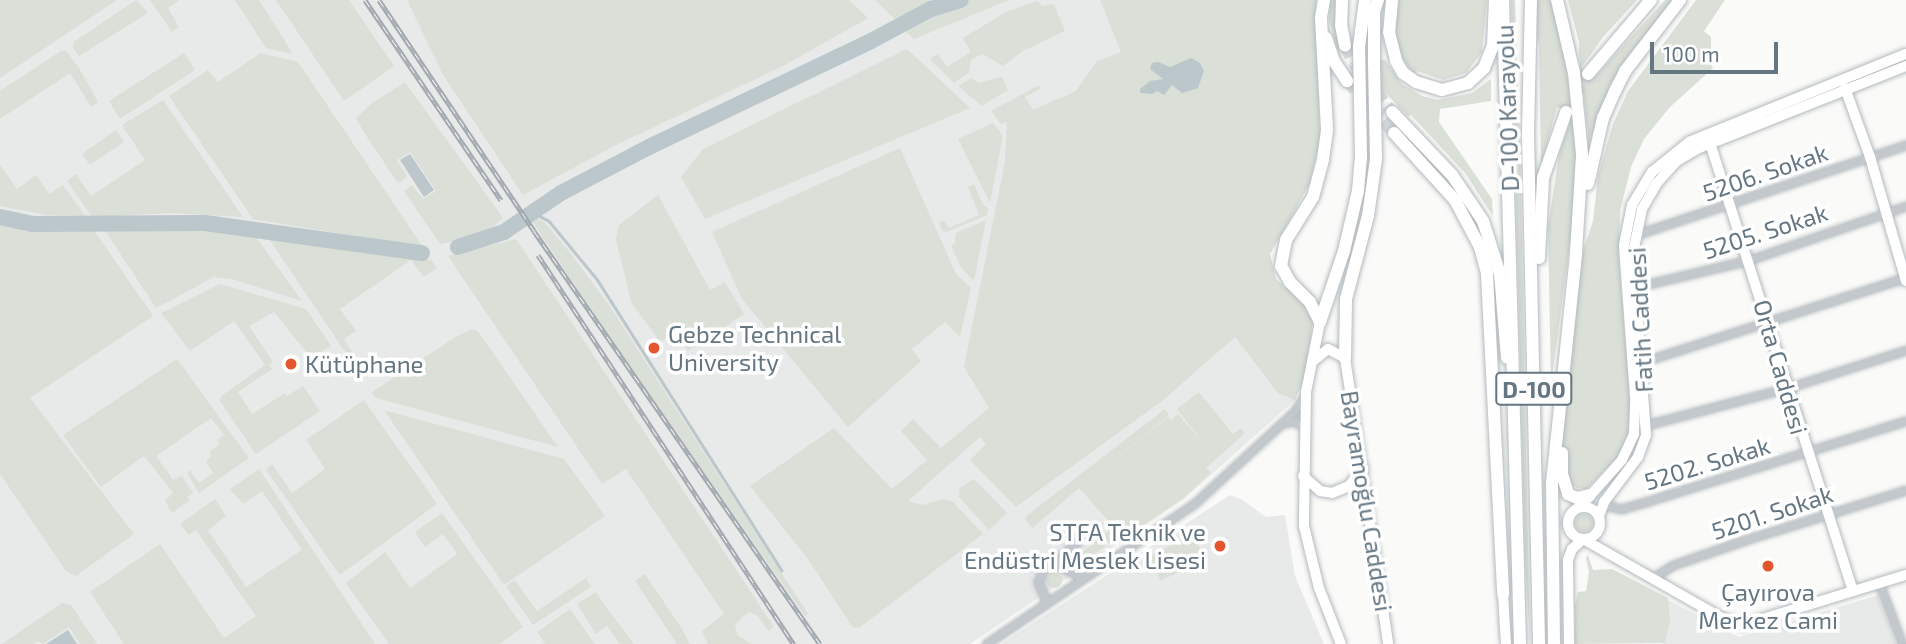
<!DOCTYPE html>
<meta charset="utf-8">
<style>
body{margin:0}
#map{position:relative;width:1906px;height:644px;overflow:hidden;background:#fafaf8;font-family:"Exo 2",sans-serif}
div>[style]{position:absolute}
.built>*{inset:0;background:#e8e9e9}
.green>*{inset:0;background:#dadfd7}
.round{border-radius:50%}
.water>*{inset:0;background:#bbc7cb}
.stream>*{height:2.5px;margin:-1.25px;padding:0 1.25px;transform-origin:1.25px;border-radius:1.25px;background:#bbc7cb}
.river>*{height:16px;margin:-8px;padding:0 8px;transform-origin:8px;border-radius:8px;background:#bbc7cb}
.highway-tunnel>*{height:12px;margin-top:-6px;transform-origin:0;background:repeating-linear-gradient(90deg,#d5d9db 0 12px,transparent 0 18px)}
.roads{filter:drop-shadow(0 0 2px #b3babf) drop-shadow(0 0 2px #b3babf)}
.street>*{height:7px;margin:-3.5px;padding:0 3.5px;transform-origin:3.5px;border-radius:3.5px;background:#c3c8cc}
.secondary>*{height:10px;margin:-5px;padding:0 5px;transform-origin:5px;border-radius:5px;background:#fff}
.secondary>.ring{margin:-5px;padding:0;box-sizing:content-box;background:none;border:10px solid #fff;border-radius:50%}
.primary>*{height:10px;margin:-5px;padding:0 5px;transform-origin:5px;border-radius:5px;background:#fff}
.highway>*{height:12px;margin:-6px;padding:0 6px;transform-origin:6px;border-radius:6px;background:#fff}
.rail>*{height:5px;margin-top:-2.5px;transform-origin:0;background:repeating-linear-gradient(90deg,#fff 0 8px,#a2aab0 0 16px);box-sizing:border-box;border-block:2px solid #a2aab0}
.dots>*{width:19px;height:19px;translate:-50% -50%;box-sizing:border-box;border:4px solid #fff;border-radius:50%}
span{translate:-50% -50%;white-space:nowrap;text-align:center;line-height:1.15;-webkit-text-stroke:7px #fff;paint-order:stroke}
.shield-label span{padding:2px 5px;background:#fff;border:2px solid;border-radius:5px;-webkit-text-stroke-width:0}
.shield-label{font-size:23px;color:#657683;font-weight:700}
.street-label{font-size:24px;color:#657683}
.poi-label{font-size:24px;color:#657683}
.left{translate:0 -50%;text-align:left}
.right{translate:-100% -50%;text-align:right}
.scale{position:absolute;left:1650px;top:42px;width:128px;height:32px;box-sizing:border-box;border:4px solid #657683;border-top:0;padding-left:9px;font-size:21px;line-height:24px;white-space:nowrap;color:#657683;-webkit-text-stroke:5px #fff;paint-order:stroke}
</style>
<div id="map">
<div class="built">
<i style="clip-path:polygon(0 0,1316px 0,1320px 141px,1297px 208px,1270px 254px,1276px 279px,1305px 306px,1305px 375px,1295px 400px,1183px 500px,970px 644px,0 644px)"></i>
<i style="clip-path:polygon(1230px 495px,1241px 499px,1266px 517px,1285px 515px,1295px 576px,1324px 644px,1001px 644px)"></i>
<i style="clip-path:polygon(1628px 579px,1739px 637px,1878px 595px,1896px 644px,1663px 644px)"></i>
</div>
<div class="green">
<i style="clip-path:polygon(0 0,117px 0,0 78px)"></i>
<i style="clip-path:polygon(136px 0,148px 13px,79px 56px,73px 48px,74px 42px)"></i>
<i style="clip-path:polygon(179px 0,168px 8px,179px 27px,172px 32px,150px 0)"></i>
<i style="clip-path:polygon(235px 0,259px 0,293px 54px,266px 48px)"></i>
<i style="clip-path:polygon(276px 0,349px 0,394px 66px,344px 101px)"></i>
<i style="clip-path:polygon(407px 0,849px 0,868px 18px,783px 66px,616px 145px,523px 195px,442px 73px)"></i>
<i style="clip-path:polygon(875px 0,931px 0,899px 23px)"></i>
<i style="clip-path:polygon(964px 0,1009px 0,914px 39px,902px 28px,939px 8px)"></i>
<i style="clip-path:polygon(1100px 0,1316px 0,1320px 141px,1310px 183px,1270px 254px,1276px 279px,1305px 306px,1313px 320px,1305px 375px,1295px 400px,1278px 393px,1235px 337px,1162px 401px,1016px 507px,970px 460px,986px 444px,980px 437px,908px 501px,923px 505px,943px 499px,953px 502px,983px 534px,860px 627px,853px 628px,808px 559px,750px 486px,834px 428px,892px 489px,927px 460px,901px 431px,913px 419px,941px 448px,989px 408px,964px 367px,1005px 162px,1007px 122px,1001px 124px,991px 111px,1039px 85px,1040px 89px,1025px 97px,1033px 110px,1076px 91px,1097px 61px,1121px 52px)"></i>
<i style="clip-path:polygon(1330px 0,1335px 0,1340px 47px,1337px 46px,1329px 20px)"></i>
<i style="clip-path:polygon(1399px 0,1487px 0,1482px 52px,1466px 73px,1443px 80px,1417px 71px,1414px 74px,1404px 61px,1397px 46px,1395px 29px)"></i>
<i style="clip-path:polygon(1511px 0,1515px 0,1520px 141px,1530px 644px,1525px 557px)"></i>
<i style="clip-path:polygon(1537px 0,1551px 0,1558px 28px,1567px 71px,1572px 114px,1577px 168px,1573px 219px,1551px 386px,1548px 227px,1559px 155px,1572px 115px,1557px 107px,1541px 166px,1539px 45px,1534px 22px)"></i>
<i style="clip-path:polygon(1568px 0,1637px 0,1604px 36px,1581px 68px,1594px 78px,1665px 0,1675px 0,1612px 82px,1589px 143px,1579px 54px,1579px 42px)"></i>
<i style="clip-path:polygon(1696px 0,1725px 0,1704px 31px,1711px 37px,1711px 50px,1705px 56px,1713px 68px,1669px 108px,1644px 139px,1631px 167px,1620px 211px,1619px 259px,1631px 414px,1628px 435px,1617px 458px,1586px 489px,1577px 488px,1571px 484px,1562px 453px,1562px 420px,1578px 266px,1593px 221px,1598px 176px,1613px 124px,1628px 91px)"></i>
<i style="clip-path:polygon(1037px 1px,1042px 6px,1054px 4px,1065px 31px,1023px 51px,1003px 66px,982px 54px,971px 60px,969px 73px,954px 83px,930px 59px,938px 54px,947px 67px,971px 52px,963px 38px,1006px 12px)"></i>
<i style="clip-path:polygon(907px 49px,970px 108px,705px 219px,681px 177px,703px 149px)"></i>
<i style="clip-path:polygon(61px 51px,66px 51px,79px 68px,98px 102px,91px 107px,70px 73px,0 119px,0 91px)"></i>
<i style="clip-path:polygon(184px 53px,195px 70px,120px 119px,109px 101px)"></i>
<i style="clip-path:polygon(261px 53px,298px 62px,423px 247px,253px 219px,169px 96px,208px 70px,218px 82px)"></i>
<i style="clip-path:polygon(1379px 60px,1385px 60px,1402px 84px,1422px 96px,1438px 100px,1472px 93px,1491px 79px,1491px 101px,1440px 109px,1439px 122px,1492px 199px,1493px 216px,1465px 173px,1411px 115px,1408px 116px,1381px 89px)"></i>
<i style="clip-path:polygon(1002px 77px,1008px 90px,982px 106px,958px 86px,972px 78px,978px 83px)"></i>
<i style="clip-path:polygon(405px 82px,503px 218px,493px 227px,463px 240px,440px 244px,404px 191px,412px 185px,423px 199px,436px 191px,410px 152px,397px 160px,407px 177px,398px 183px,365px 134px,356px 118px,372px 103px)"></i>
<i style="clip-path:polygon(163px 100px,189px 138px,243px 217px,172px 213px,92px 217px,67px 181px,76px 174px,91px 196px,145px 160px,122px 125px)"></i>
<i style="clip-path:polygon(993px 123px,1003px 136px,990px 203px,958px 139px)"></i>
<i style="clip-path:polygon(116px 130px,124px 142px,90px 165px,82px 154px)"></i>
<i style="clip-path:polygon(900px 148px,956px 274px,971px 288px,960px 337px,945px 322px,912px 349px,921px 361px,848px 427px,742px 299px,712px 232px)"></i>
<i style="clip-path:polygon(0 165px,17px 189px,36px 175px,49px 194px,63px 185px,85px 216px,48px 215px,0 206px)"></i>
<i style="clip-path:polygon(974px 184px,983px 205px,988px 208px,987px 215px,944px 233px,939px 223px,944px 220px,949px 228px,979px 215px,968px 187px)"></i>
<i style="clip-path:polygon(658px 195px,710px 290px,725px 282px,744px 314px,688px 351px,676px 332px,660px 342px,631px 302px,616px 239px,619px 225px)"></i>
<i style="clip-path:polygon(534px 216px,545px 223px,568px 250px,609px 305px,808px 614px,805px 616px,627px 364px,530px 218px)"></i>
<i style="clip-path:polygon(986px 220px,974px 281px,962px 269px,951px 246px,955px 243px,956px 233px)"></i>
<i style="clip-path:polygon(0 221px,37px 227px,93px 229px,153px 316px,30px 398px,134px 534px,76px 576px,66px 571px,0 474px)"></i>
<i style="clip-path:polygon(204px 228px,253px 233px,302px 301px,232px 279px,214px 277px,156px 308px,104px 229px)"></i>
<i style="clip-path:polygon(267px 236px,431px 260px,437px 268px,424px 277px,411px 260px,340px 309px,356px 331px,344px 339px,352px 352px,348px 356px)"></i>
<i style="clip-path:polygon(516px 239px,774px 627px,768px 631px,758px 616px,750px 612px,742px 617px,735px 625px,737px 635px,752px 644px,708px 644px,702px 631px,724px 614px,626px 469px,602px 484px,448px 256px)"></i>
<i style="clip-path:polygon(220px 284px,306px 309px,331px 346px,311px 358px,274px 312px,249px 326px,273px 362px,269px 365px,272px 369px,238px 392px,252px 414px,285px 393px,287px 396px,303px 386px,320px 411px,256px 454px,220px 401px,221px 396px,265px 365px,234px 321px,190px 351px,161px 313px)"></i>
<i style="clip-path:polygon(472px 329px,478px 331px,558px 447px,376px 398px,371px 393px,457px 336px)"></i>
<i style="clip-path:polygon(177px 359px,249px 458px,199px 493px,187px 473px,190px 470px,199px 483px,213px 473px,206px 461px,211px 457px,209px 452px,220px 444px,217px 440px,224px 435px,211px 418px,156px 456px,173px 480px,182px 476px,193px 493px,187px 497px,190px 500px,172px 513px,165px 501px,173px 493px,144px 456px,101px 487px,63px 435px)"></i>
<i style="clip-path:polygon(1199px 392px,1233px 434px,1241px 428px,1245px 433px,1206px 468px,1211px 473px,1182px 499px,1124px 538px,1121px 535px,1076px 567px,1070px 562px,1114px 527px,1079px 488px,1032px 528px,1027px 522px,1025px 518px,1029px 514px,1165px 409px,1169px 415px,1088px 482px,1168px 417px,1171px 420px,1178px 414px,1203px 443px,1177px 409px)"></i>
<i style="clip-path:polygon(364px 400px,437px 504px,340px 575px,266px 470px,272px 464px,292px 493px,325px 469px,306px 440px)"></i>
<i style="clip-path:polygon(384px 410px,564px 459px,605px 516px,504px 585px)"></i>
<i style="clip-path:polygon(259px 469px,375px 644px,124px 644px,90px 592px,160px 544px,224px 638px,256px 616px,196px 530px,189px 535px,180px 524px,215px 499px,226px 516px,208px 530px,246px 587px,302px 550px,262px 491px,243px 504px,230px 489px)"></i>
<i style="clip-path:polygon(974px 479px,1007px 513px,989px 530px,959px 497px,960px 488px)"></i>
<i style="clip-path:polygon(442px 513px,523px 627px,499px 644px,389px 644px,346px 583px,385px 552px,410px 588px,457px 554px,443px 534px,425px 547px,415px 532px)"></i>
<i class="round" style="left:1575px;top:514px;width:18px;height:18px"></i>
<i style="clip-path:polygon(1193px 534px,1205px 558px,1161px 581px,1148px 557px)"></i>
<i style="clip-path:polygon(1588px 555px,1593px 570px,1612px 569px,1668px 598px,1670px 620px,1665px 643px,1575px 644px,1575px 605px,1578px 592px,1586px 591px,1589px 572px,1586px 558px)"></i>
<i class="round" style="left:1046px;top:572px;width:16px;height:16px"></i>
<i style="clip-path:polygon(645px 574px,682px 629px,690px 644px,677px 644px,635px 581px)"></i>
<i style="clip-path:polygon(586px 578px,591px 587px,533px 625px,506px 586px,515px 580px,537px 611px)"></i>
<i style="clip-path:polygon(596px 592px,603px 603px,634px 644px,620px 644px,607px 626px,596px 634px,577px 604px)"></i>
<i style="clip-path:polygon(62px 603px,71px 605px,97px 644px,80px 644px,69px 627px,43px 644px,38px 641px,33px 644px,2px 644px)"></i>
<i style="clip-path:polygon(570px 609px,595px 644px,545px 644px,537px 632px)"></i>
</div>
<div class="water">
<i style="clip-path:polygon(1191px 58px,1200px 63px,1204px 71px,1198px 88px,1182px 93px,1172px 85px,1164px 95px,1157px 91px,1152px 94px,1140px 93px,1140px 89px,1150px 81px,1163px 79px,1150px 69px,1152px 63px,1158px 62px,1170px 67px)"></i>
<i style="clip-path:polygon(410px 154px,434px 190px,424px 197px,400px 160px)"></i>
<i style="clip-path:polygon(68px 630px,77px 644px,46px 644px)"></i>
</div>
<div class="stream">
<i style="left:534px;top:213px;width:17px;rotate:28deg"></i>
<i style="left:549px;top:221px;width:75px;rotate:50.4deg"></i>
<i style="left:597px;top:279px;width:345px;rotate:57.6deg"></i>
</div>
<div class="river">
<i style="left:0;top:217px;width:33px;rotate:12deg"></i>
<i style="left:32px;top:224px;width:173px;rotate:-0.3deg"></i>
<i style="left:205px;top:223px;width:219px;rotate:7.9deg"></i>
<i style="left:458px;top:247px;width:48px;rotate:-18.1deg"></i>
<i style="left:504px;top:232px;width:69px;rotate:-34.4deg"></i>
<i style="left:561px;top:193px;width:102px;rotate:-27.6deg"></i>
<i style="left:651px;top:146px;width:244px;rotate:-25.5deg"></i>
<i style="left:871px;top:41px;width:68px;rotate:-28.1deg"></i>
<i style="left:931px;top:9px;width:31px;rotate:-17deg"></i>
</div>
<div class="highway-tunnel">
<i style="left:1345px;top:46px;width:19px;rotate:62deg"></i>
<i style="left:1354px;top:63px;width:62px;rotate:52.2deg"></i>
<i style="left:1347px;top:81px;width:70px;rotate:47.9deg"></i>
<i style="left:1566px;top:112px;width:44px;rotate:-59.9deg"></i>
</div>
<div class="roads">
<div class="street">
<i style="left:1635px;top:235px;width:286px;rotate:-18.4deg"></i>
<i style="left:1635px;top:287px;width:117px;rotate:-13.3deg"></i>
<i style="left:1749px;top:260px;width:166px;rotate:-19deg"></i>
<i style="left:1642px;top:362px;width:277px;rotate:-17.8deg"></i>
<i style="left:1283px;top:423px;width:11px;rotate:-10deg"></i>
<i style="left:1294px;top:421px;width:13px;rotate:32deg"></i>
<i style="left:1646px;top:425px;width:146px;rotate:-14.7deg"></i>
<i style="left:1787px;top:388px;width:125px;rotate:-17.7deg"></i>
<i style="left:1601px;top:507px;width:4px;rotate:-27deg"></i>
<i style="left:1605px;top:505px;width:16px;rotate:14deg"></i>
<i style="left:1621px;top:509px;width:22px;rotate:-16deg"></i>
<i style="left:1642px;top:503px;width:276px;rotate:-17.3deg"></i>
<i style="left:1055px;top:563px;width:33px;rotate:-44deg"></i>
<i style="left:1654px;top:577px;width:22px;rotate:-32deg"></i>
<i style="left:1673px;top:565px;width:79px;rotate:-19.1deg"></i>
<i style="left:1748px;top:539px;width:165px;rotate:-17.2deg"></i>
<i style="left:1879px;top:583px;width:65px;rotate:69.3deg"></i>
<i style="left:1042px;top:606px;width:7px;rotate:-56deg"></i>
<i style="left:1046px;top:600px;width:20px;rotate:-114deg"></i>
<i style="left:1038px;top:582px;width:16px;rotate:-68deg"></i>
<i style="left:1044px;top:567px;width:12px;rotate:-20deg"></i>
<i style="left:1055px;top:563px;width:26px;rotate:29deg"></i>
<i style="left:1078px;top:576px;width:10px;rotate:-11deg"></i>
<i style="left:986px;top:644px;width:252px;rotate:-34deg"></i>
<i style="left:1195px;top:503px;width:136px;rotate:-42.6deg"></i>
<i style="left:1295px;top:411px;width:17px;rotate:-59deg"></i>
</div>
<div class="secondary">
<i style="left:1845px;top:88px;width:73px;rotate:70.1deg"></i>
<i style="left:1870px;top:157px;width:129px;rotate:73.8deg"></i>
<i style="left:1710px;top:143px;width:470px;rotate:72.3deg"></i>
<i style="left:1580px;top:507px;width:63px;rotate:-48.2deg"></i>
<i style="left:1622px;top:460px;width:29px;rotate:-65deg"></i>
<i style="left:1634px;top:434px;width:38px;rotate:-88deg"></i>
<i style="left:1635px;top:396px;width:151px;rotate:-94.2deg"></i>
<i style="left:1624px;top:245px;width:41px;rotate:-78.7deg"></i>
<i style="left:1632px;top:205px;width:39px;rotate:-59deg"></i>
<i style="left:1652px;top:172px;width:48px;rotate:-39deg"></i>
<i style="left:1689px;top:142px;width:234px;rotate:-22.1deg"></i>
<i class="ring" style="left:1568px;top:507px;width:22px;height:22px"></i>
<i style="left:1599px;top:516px;width:15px;rotate:-70deg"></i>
<i style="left:1604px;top:502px;width:56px;rotate:-52.9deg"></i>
<i style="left:1638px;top:457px;width:23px;rotate:-70deg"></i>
<i style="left:1646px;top:435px;width:182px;rotate:-94.1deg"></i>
<i style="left:1633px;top:253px;width:45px;rotate:-78.4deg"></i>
<i style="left:1642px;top:209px;width:30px;rotate:-60deg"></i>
<i style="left:1657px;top:183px;width:30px;rotate:-48deg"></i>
<i style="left:1677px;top:161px;width:26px;rotate:-31deg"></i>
<i style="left:1699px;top:148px;width:223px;rotate:-21.6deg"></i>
<i style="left:1583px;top:539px;width:162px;rotate:29.6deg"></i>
<i style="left:1724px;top:619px;width:20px;rotate:18deg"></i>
<i style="left:1743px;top:625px;width:170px;rotate:-17.1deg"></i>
</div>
<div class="primary">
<i style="left:1320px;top:322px;width:71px;rotate:101.3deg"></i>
<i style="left:1306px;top:392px;width:134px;rotate:90.9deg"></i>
<i style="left:1304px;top:526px;width:64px;rotate:76.4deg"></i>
<i style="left:1319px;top:588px;width:60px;rotate:68.6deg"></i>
<i style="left:1313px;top:361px;width:19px;rotate:-39deg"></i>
<i style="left:1328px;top:349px;width:19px;rotate:28deg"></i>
<i style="left:1345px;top:358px;width:289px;rotate:81.4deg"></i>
<i style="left:1303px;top:476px;width:23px;rotate:41deg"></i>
<i style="left:1320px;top:491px;width:12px;rotate:9deg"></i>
<i style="left:1332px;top:493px;width:18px;rotate:-22deg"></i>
<i style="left:1349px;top:486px;width:23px;rotate:-52deg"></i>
<i style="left:1503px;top:594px;width:50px;rotate:86.6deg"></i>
<i style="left:1569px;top:644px;width:84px;rotate:-90.7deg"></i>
<i style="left:1568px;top:560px;width:12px;rotate:-70deg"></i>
<i style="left:1572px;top:549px;width:15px;rotate:-42deg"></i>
</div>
<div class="highway">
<i style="left:1342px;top:0;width:25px;rotate:92deg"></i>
<i style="left:1341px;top:25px;width:21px;rotate:79deg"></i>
<i style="left:1392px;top:0;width:32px;rotate:95deg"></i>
<i style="left:1389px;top:32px;width:30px;rotate:76deg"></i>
<i style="left:1396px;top:61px;width:14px;rotate:60deg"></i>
<i style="left:1403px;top:73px;width:16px;rotate:35deg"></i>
<i style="left:1416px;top:82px;width:27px;rotate:17deg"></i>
<i style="left:1442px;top:90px;width:27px;rotate:-15deg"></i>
<i style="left:1468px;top:83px;width:22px;rotate:-43deg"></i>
<i style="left:1484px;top:68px;width:24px;rotate:-68deg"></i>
<i style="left:1493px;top:46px;width:46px;rotate:-87.5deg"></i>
<i style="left:1503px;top:0;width:644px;rotate:88.49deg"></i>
<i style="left:1531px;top:0;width:134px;rotate:91.3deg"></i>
<i style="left:1528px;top:134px;width:510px;rotate:88.76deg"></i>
<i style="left:1326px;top:38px;width:24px;rotate:71deg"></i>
<i style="left:1334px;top:61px;width:24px;rotate:57deg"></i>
<i style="left:1588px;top:74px;width:97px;rotate:-49.6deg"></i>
<i style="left:1392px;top:112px;width:87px;rotate:46.4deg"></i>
<i style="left:1452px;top:175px;width:55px;rotate:56deg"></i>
<i style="left:1483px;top:221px;width:56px;rotate:72.2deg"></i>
<i style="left:1500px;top:274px;width:84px;rotate:85.2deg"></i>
<i style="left:1394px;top:133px;width:91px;rotate:47.7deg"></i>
<i style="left:1455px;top:200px;width:53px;rotate:62deg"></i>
<i style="left:1480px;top:247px;width:28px;rotate:75deg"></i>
<i style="left:1487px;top:274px;width:320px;rotate:87.1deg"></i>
<i style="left:1588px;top:184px;width:68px;rotate:-77.2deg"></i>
<i style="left:1603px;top:118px;width:30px;rotate:-66deg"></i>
<i style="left:1615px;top:91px;width:22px;rotate:-63deg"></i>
<i style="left:1625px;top:71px;width:90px;rotate:-52.2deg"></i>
<i style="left:1539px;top:258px;width:80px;rotate:-87.1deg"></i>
<i style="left:1543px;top:178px;width:70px;rotate:-70.8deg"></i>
<i style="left:1320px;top:322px;width:22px;rotate:-117deg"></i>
<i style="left:1310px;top:302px;width:28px;rotate:-135deg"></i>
<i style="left:1290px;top:282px;width:18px;rotate:-119deg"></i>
<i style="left:1281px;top:266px;width:26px;rotate:-79deg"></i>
<i style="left:1286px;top:240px;width:51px;rotate:-57.9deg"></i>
<i style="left:1313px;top:197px;width:39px;rotate:-75deg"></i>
<i style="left:1323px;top:159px;width:30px;rotate:-82deg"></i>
<i style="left:1327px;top:129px;width:112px;rotate:-93.1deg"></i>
<i style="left:1321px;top:17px;width:17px;rotate:-80deg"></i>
<i style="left:1320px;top:322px;width:75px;rotate:-71.3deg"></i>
<i style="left:1344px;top:251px;width:62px;rotate:-76.9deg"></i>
<i style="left:1358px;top:191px;width:33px;rotate:-85deg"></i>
<i style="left:1361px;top:158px;width:111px;rotate:-91deg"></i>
<i style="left:1359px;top:47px;width:47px;rotate:-82.7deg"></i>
<i style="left:1345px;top:358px;width:59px;rotate:-89deg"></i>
<i style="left:1346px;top:299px;width:86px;rotate:-75.2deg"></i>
<i style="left:1368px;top:216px;width:58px;rotate:-82deg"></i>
<i style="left:1376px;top:159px;width:95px;rotate:-91.2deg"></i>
<i style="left:1374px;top:64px;width:52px;rotate:-90deg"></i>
<i style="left:1374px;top:12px;width:13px;rotate:-72deg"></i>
<i style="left:1562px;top:453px;width:21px;rotate:90deg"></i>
<i style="left:1562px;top:474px;width:21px;rotate:73deg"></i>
<i style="left:1568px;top:494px;width:10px;rotate:24deg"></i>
<i style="left:1577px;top:498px;width:13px;rotate:-13deg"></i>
<i style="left:1554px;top:644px;width:161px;rotate:-90.7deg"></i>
<i style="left:1552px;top:483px;width:231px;rotate:-84deg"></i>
<i style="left:1576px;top:253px;width:99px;rotate:-86.5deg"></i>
<i style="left:1582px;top:154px;width:81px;rotate:-95.6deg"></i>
<i style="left:1574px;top:73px;width:75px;rotate:-103.1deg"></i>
</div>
</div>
<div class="rail">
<i style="left:365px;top:0;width:242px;rotate:55.8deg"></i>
<i style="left:379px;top:0;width:278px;rotate:56.1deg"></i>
<i style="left:534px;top:231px;width:502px;rotate:55.3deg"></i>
<i style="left:538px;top:255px;width:466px;rotate:56.7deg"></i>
</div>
<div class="dots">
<i style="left:654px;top:348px;background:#e4572e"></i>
<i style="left:291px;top:364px;background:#e4572e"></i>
<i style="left:1220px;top:546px;background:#e4572e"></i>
<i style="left:1768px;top:566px;background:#e4572e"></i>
</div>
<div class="shield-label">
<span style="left:1534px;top:389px">D-100</span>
</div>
<div class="street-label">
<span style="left:1507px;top:108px;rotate:-92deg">D-100 Karayolu</span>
<span style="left:1765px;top:172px;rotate:-19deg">5206. Sokak</span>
<span style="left:1765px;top:231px;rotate:-18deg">5205. Sokak</span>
<span style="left:1640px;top:320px;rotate:-93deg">Fatih Caddesi</span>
<span style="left:1781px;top:367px;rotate:74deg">Orta Caddesi</span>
<span style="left:1707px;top:463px;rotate:-17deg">5202. Sokak</span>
<span style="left:1367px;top:501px;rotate:81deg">Bayramoğlu Caddesi</span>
<span style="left:1772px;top:512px;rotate:-18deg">5201. Sokak</span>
</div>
<div class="poi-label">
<span class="left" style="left:668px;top:348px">Gebze Technical<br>University</span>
<span class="left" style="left:305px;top:364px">Kütüphane</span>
<span class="right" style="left:1206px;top:546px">STFA Teknik ve<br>Endüstri Meslek Lisesi</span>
<span style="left:1768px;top:606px">Çayırova<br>Merkez Cami</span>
</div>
<div class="scale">100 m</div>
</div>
